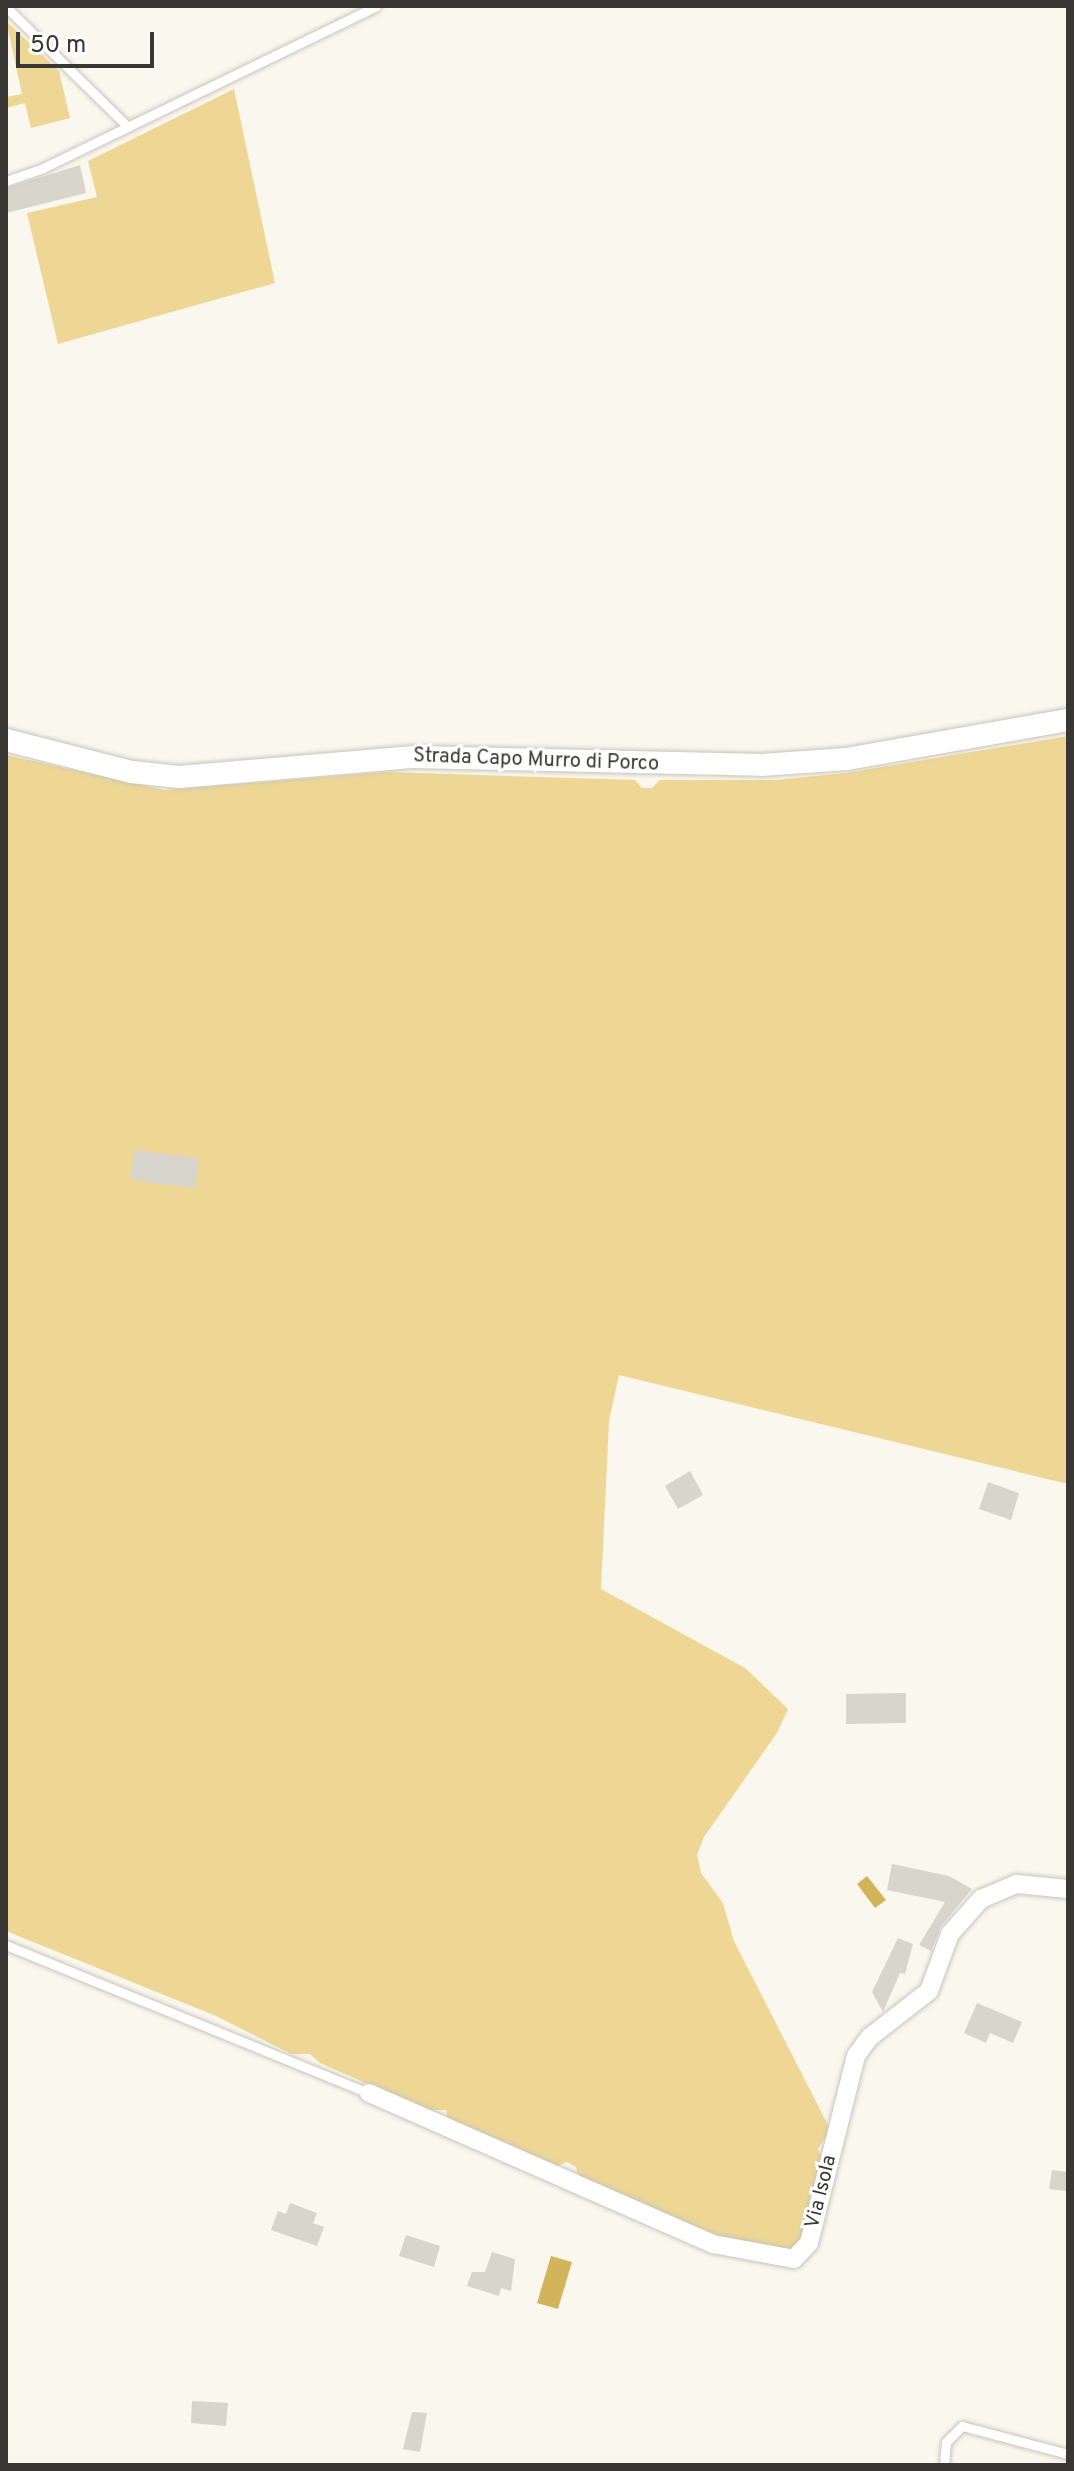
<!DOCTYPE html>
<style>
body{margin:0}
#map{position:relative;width:1074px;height:2471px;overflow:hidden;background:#faf7ee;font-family:Overpass,sans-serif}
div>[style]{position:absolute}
.green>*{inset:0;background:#eed794}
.water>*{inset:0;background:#d2b45a}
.building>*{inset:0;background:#d8d5cc}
.roads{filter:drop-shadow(0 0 2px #c7c4bb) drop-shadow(0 0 2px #c7c4bb)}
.service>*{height:9px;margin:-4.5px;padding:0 4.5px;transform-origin:4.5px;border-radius:4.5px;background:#fff}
.minor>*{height:18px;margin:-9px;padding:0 9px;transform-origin:9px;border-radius:9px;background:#fff}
.tertiary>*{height:22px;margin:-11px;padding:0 11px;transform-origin:11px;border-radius:11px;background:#fff}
span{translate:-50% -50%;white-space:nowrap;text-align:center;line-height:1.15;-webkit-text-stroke:6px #fff;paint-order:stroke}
.street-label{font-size:20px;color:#383733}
.frame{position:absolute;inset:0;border:8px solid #383733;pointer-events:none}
.scale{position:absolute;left:16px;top:32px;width:138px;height:36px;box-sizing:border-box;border:4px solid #383733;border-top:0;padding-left:10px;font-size:24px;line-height:28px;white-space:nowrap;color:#383733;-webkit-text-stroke:6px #fff;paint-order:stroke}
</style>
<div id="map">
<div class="green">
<i style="clip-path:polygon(6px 21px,59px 71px,70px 118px,31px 128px,25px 103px,6px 108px,6px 97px,22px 94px)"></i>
<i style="clip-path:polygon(234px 89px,275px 283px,58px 344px,27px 213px,97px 197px,88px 161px)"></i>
<i style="clip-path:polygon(1068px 736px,1068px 1484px,619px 1375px,609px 1421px,601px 1589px,745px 1668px,788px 1709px,777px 1733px,704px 1837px,697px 1855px,701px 1873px,723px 1903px,734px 1941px,830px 2129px,818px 2149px,823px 2161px,799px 2246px,789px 2252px,743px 2247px,579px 2179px,576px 2167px,567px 2162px,552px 2168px,448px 2120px,446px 2110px,427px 2110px,320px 2063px,310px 2054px,291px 2054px,216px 2016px,6px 1931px,6px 755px,164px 790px,386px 772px,635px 780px,642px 788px,652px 788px,660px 780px,775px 780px,846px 773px)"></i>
</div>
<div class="water">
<i style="clip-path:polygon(867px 1876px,886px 1900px,875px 1908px,857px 1884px)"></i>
<i style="clip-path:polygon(551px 2256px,572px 2262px,558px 2309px,537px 2303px)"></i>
</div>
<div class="building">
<i style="clip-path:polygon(80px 165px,86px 193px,6px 213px,6px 188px)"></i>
<i style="clip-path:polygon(134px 1150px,199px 1158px,195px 1188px,131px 1180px)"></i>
<i style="clip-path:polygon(690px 1471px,703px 1495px,678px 1509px,665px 1486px)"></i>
<i style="clip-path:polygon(988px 1482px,1019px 1493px,1011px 1520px,979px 1509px)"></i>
<i style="clip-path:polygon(906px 1693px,906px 1723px,846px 1724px,846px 1694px)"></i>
<i style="clip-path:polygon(892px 1864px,949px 1876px,972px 1889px,941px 1926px,931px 1951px,919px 1945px,945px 1902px,887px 1890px)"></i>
<i style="clip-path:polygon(898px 1938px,913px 1944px,905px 1974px,900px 1973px,883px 2012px,872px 1992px)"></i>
<i style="clip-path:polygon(977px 2003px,1022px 2022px,1013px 2043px,990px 2033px,986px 2043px,964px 2033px)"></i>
<i style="clip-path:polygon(1052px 2170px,1068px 2172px,1066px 2191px,1049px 2189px)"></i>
<i style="clip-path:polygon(290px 2203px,317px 2213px,313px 2223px,324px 2227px,317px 2246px,271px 2230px,278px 2211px,286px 2214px)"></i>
<i style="clip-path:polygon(406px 2235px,440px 2246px,434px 2267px,399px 2256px)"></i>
<i style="clip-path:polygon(492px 2252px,515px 2259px,511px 2291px,501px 2288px,499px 2296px,467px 2286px,472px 2272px,485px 2272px)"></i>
<i style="clip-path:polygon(192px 2401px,228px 2403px,226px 2426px,191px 2423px)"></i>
<i style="clip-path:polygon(412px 2412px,427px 2413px,420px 2452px,403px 2449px)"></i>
</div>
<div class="roads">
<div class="service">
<i style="left:6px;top:7px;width:171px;rotate:44.5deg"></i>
<i style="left:6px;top:181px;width:39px;rotate:-19deg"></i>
<i style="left:43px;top:168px;width:370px;rotate:-25.9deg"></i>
<i style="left:6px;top:1945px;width:392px;rotate:22.2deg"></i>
<i style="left:944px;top:2465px;width:23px;rotate:-85deg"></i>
<i style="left:946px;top:2442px;width:23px;rotate:-45deg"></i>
<i style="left:962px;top:2426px;width:110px;rotate:14.8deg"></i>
</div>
<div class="minor">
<i style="left:369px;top:2093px;width:376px;rotate:23.7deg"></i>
<i style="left:713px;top:2244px;width:82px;rotate:10.5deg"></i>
<i style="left:794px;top:2259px;width:22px;rotate:-47deg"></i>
<i style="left:809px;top:2243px;width:193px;rotate:-75.9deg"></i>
<i style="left:856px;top:2056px;width:24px;rotate:-54deg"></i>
<i style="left:870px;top:2037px;width:75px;rotate:-37.9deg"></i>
<i style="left:929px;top:1991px;width:61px;rotate:-69.8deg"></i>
<i style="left:950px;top:1934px;width:47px;rotate:-48.5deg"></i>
<i style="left:981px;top:1899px;width:39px;rotate:-23deg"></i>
<i style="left:1017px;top:1884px;width:51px;rotate:5.6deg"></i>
</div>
<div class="tertiary">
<i style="left:6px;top:740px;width:130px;rotate:14.3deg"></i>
<i style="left:132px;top:772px;width:47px;rotate:6.1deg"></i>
<i style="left:179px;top:777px;width:236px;rotate:-4.9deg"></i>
<i style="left:414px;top:757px;width:347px;rotate:1.3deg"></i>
<i style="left:761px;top:765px;width:86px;rotate:-4deg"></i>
<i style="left:847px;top:759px;width:224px;rotate:-10deg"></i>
</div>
</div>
<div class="street-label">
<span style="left:536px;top:761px;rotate:2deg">Strada Capo Murro di Porco</span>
<span style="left:822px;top:2192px;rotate:-76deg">Via Isola</span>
</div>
<div class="frame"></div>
<div class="scale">50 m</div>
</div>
